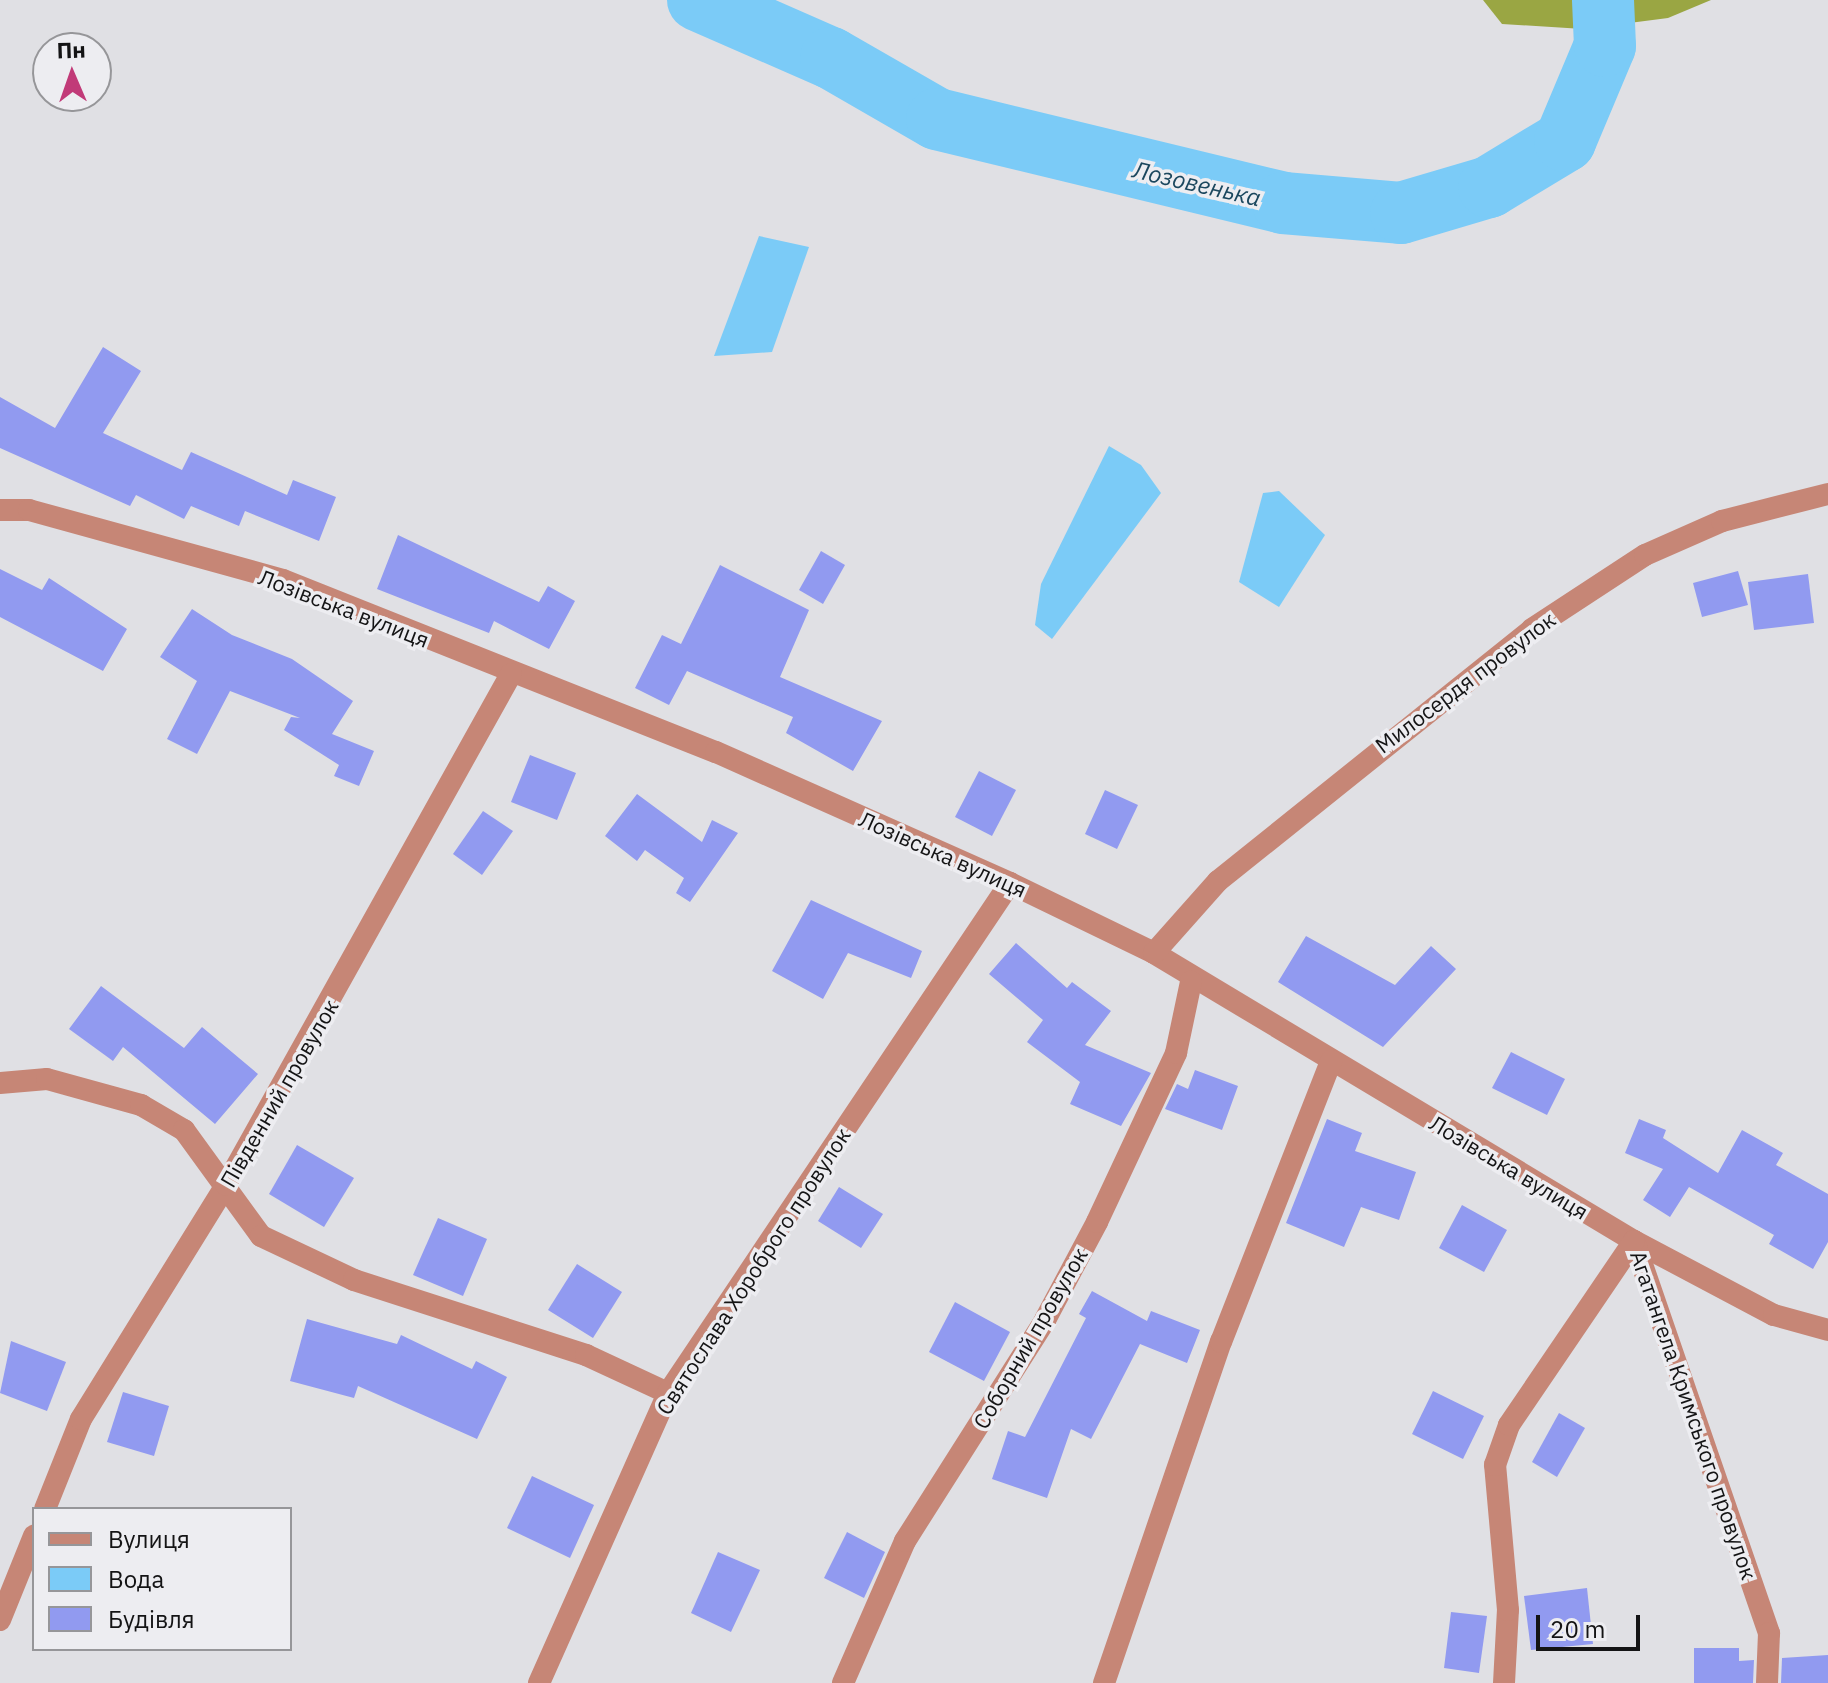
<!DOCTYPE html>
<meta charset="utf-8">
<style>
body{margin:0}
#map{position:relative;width:1828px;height:1683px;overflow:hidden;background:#e0e0e4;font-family:"IBM Plex Sans",sans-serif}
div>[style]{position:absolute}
.forest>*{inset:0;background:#9aa643}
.water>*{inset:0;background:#7bcbf7}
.river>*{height:62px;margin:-31px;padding:0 31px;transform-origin:31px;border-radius:31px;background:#7bcbf7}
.building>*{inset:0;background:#919af0}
.minor>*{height:22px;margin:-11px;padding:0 11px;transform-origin:11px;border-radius:11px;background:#c68676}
span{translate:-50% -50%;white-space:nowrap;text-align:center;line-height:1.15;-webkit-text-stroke:7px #ededf1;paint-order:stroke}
.street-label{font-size:22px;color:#141415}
.water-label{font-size:24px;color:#1b475e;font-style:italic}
.legend{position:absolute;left:32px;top:1507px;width:260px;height:144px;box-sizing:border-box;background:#ededf1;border:2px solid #969699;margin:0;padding:10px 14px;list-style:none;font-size:24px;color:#141415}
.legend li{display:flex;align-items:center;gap:16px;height:40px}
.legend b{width:40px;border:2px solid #969699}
.north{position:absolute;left:32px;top:32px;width:80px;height:80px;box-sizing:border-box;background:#ededf1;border:2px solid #969699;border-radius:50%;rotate:358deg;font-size:22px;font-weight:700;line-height:32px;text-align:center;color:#141415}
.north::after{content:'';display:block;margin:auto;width:28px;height:36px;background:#c13a78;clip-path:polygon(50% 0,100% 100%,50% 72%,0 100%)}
.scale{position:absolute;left:1536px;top:1615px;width:104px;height:36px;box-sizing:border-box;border:4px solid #141415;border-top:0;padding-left:10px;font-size:24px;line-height:28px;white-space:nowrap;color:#141415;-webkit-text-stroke:6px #ededf1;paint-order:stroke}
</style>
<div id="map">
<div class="forest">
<i style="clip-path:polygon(1483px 0,1711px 0,1668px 18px,1583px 29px,1502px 24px)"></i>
</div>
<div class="water">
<i style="clip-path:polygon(759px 236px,809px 247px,772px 352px,714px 356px)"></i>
<i style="clip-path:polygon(1109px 446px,1141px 465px,1161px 493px,1052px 639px,1035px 625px,1041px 584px)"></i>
<i style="clip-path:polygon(1279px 491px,1325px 535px,1279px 607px,1239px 582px,1263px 493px)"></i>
</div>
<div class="river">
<i style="left:698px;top:0;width:145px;rotate:23.6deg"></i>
<i style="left:831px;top:58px;width:122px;rotate:29.9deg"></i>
<i style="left:937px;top:119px;width:356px;rotate:13.6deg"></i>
<i style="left:1283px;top:203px;width:118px;rotate:4.8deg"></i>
<i style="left:1401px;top:213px;width:92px;rotate:-16.5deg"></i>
<i style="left:1489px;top:187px;width:89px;rotate:-31.2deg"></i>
<i style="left:1565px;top:141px;width:103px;rotate:-67.2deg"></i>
<i style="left:1605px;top:46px;width:46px;rotate:-92.5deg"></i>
</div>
<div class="building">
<i style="clip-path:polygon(103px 347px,141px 371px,103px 433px,182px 470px,191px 452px,287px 495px,293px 480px,336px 497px,319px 541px,245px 511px,239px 526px,191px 506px,184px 519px,136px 495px,130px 506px,0 448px,0 397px,55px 428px)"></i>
<i style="clip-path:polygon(398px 535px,539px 602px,548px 586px,575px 601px,549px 649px,494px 621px,489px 633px,377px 589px)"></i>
<i style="clip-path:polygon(821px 551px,845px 565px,823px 604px,799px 590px)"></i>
<i style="clip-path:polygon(720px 565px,809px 610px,780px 677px,882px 721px,853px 771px,786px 733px,793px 717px,687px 671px,669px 705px,635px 688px,662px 635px,681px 644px)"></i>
<i style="clip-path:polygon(0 569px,42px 590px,49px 578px,127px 629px,103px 671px,0 617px)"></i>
<i style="clip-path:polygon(1738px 571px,1748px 605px,1702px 617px,1693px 583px)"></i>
<i style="clip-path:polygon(1808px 574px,1814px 623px,1754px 630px,1748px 582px)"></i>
<i style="clip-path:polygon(192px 609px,232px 635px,292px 659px,353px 701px,332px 734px,374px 751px,359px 786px,334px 776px,339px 765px,284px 730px,291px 717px,300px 718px,230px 691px,197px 754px,167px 739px,197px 681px,160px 657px)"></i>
<i style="clip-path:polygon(530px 755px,576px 773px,557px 820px,511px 802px)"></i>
<i style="clip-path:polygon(979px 771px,1016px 790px,992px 836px,955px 817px)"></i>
<i style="clip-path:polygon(1105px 790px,1138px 805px,1117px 849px,1085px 834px)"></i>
<i style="clip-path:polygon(637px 794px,702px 842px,712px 820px,738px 833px,690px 902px,676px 893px,684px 878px,645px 850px,637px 861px,605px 836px)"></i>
<i style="clip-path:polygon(483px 811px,513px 831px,482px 875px,453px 854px)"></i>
<i style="clip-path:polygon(811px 900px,922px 951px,911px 978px,848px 953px,823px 999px,772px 971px)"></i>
<i style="clip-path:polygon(1306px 936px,1395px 985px,1431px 946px,1456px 969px,1383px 1047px,1278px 982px)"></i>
<i style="clip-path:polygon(1016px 943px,1067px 988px,1072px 982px,1111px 1011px,1085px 1045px,1151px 1073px,1121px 1126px,1070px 1104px,1080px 1082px,1027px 1042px,1043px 1020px,989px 974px)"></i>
<i style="clip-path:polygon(101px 986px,184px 1048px,202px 1027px,258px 1074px,215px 1124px,123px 1047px,113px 1061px,69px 1029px)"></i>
<i style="clip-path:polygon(1511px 1052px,1565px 1079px,1547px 1115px,1492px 1088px)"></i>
<i style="clip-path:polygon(1195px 1070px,1238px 1086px,1222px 1130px,1165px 1109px,1177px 1084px,1188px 1089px)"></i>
<i style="clip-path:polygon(1327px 1119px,1362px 1133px,1355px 1151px,1416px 1172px,1399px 1220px,1361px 1207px,1344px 1247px,1286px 1223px)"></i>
<i style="clip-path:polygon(1639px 1119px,1666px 1130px,1663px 1138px,1718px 1173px,1742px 1130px,1783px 1153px,1776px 1165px,1828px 1194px,1828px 1242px,1813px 1269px,1769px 1244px,1774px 1235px,1689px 1187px,1670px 1217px,1643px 1200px,1663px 1169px,1625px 1153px)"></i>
<i style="clip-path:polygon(297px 1145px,354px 1178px,324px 1227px,269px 1194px)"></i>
<i style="clip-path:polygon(839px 1187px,883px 1214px,861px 1248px,818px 1221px)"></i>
<i style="clip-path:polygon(1462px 1205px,1507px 1230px,1484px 1272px,1439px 1248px)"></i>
<i style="clip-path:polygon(438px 1218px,487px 1239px,463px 1296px,413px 1275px)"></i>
<i style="clip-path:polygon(577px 1264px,622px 1292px,593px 1338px,548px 1310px)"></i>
<i style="clip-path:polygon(1092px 1291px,1147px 1321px,1151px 1311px,1200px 1330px,1187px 1363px,1140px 1344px,1091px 1439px,1071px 1429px,1047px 1498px,992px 1479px,1008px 1431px,1025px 1437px,1086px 1318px,1079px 1314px)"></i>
<i style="clip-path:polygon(955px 1302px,1010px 1332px,984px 1381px,929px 1352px)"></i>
<i style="clip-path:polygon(307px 1319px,397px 1344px,401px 1335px,472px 1369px,476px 1361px,507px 1377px,477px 1439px,358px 1386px,354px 1398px,290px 1381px)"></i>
<i style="clip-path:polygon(11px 1341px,66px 1362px,47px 1411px,0 1393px)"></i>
<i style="clip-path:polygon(1433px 1391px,1484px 1416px,1463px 1459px,1412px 1434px)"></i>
<i style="clip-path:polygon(123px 1392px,169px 1406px,154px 1456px,107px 1442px)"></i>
<i style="clip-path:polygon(1559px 1413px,1585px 1428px,1557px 1477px,1532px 1462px)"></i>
<i style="clip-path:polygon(532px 1476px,594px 1505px,570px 1558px,507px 1528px)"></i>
<i style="clip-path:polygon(847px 1532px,885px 1552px,864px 1598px,824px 1578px)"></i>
<i style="clip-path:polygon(718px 1552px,760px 1570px,731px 1632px,691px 1613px)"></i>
<i style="clip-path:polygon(1587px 1588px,1593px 1644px,1531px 1650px,1524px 1596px)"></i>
<i style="clip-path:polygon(1451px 1612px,1487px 1616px,1479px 1673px,1444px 1668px)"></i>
<i style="clip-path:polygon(1694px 1648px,1739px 1648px,1739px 1661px,1754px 1660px,1753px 1683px,1694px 1683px)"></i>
<i style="clip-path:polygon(1828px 1655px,1828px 1683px,1781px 1683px,1782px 1658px)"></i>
</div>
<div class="minor">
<i style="left:0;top:510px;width:29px"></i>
<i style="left:29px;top:510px;width:263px;rotate:15.4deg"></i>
<i style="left:283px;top:580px;width:466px;rotate:21.7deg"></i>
<i style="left:716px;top:752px;width:322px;rotate:24deg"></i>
<i style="left:1010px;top:883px;width:160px;rotate:25.9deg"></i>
<i style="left:1154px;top:953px;width:560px;rotate:30.96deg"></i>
<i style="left:1634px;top:1241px;width:158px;rotate:27.9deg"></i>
<i style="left:1774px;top:1315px;width:56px;rotate:15.5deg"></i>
<i style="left:1154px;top:953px;width:96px;rotate:-48.4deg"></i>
<i style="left:1218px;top:881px;width:403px;rotate:-38.7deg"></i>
<i style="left:1532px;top:629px;width:135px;rotate:-33.2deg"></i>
<i style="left:1645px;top:555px;width:84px;rotate:-23.8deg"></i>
<i style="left:1722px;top:521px;width:109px;rotate:-14.3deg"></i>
<i style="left:0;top:1083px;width:47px;rotate:-4.9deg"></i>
<i style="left:47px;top:1079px;width:98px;rotate:15.5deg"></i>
<i style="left:141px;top:1105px;width:50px;rotate:30.2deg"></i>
<i style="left:184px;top:1130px;width:131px;rotate:54deg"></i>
<i style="left:261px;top:1236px;width:103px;rotate:25.3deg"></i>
<i style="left:354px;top:1280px;width:244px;rotate:17.9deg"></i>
<i style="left:586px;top:1355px;width:90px;rotate:24.9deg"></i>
<i style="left:1634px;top:1241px;width:415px;rotate:71deg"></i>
<i style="left:1769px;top:1633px;width:50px;rotate:92.3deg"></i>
<i style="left:45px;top:1509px;width:97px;rotate:-68.2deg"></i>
<i style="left:81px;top:1419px;width:275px;rotate:-58.2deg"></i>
<i style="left:226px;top:1185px;width:585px;rotate:-60.85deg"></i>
<i style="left:0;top:1620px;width:91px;rotate:-68deg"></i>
<i style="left:539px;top:1683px;width:317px;rotate:-66deg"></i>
<i style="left:668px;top:1393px;width:614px;rotate:-56.15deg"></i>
<i style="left:843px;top:1683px;width:155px;rotate:-66.4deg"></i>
<i style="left:905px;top:1541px;width:262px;rotate:-57.6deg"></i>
<i style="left:1045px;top:1320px;width:111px;rotate:-62deg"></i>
<i style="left:1097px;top:1222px;width:187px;rotate:-64.9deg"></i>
<i style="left:1176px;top:1053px;width:73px;rotate:-78.1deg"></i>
<i style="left:1104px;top:1683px;width:361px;rotate:-71.1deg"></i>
<i style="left:1221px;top:1342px;width:302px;rotate:-68.6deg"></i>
<i style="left:1504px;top:1683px;width:73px;rotate:-86.9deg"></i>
<i style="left:1508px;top:1610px;width:146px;rotate:-95.1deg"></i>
<i style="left:1495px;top:1465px;width:42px;rotate:-70.7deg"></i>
<i style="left:1509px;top:1425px;width:222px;rotate:-55.8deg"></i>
</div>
<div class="street-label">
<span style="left:344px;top:608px;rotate:21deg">Лозівська вулиця</span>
<span style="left:1465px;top:682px;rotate:-37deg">Милосердя провулок</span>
<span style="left:943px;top:854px;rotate:24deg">Лозівська вулиця</span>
<span style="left:279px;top:1093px;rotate:-60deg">Південний провулок</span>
<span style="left:1509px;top:1167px;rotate:31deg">Лозівська вулиця</span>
<span style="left:753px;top:1271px;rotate:-57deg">Святослава Хороброго провулок</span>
<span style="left:1030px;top:1338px;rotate:-60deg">Соборний провулок</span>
<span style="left:1694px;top:1415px;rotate:71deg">Агатангела Кримського провулок</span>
</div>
<div class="water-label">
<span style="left:1197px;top:184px;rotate:13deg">Лозовенька</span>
</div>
<ul class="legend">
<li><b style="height:10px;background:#c68676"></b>Вулиця</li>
<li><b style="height:22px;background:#7bcbf7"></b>Вода</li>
<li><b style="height:22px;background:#919af0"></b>Будівля</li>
</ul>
<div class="north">Пн</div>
<div class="scale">20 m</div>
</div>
